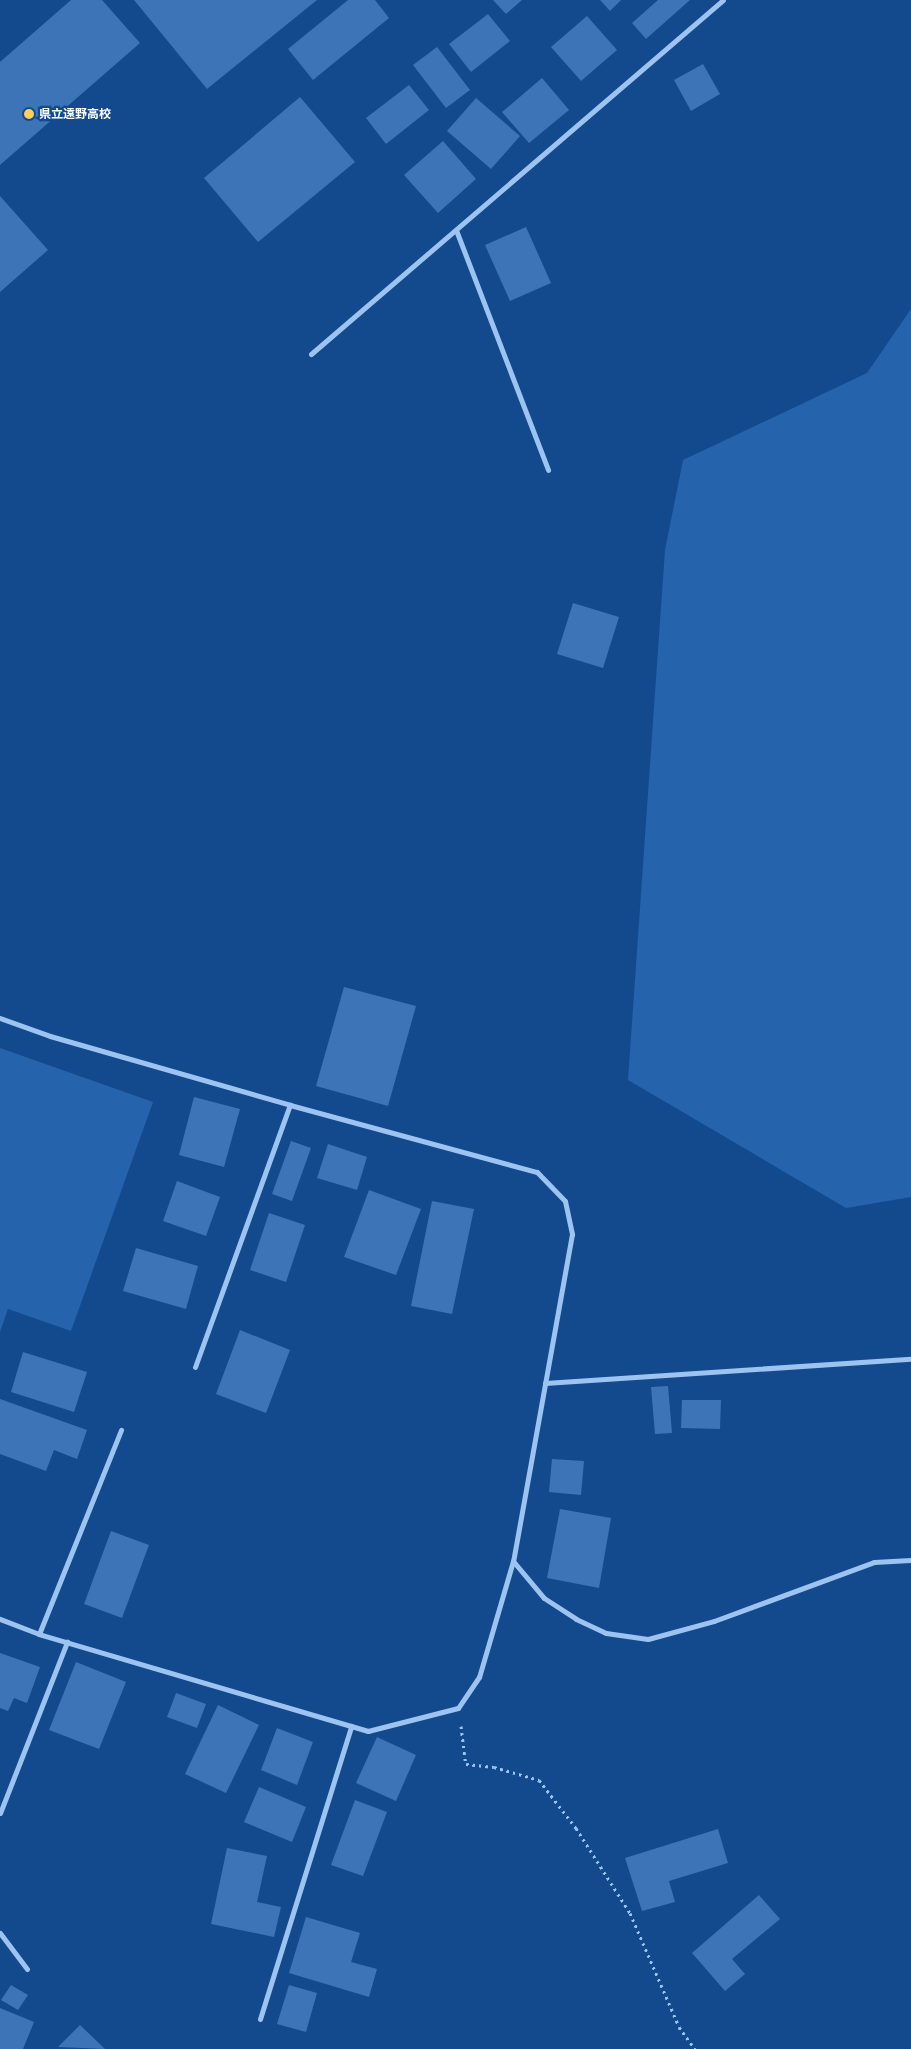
<!DOCTYPE html>
<meta charset="utf-8">
<style>
body{margin:0}
#map{position:relative;width:911px;height:2049px;overflow:hidden;background:#134a8e;font-family:Ubuntu,"Noto Sans JP",sans-serif}
div>[style]{position:absolute}
.green>*{inset:0;background:#2564ad}
.building>*{inset:0;background:#3c74b7}
.path>*{height:3px;margin-top:-1.5px;transform-origin:0;background:repeating-linear-gradient(90deg,#9dc4f1 0 2.5px,transparent 0 6.5px)}
.street>*{height:5px;margin:-2.5px;padding:0 2.5px;transform-origin:2.5px;border-radius:2.5px;background:#9dc4f1}
.dots>*{width:14px;height:14px;translate:-50% -50%;box-sizing:border-box;border:2px solid #134a8e;border-radius:50%}
span{translate:-50% -50%;white-space:nowrap;text-align:center;line-height:1.15;-webkit-text-stroke:4.5px #134a8e;paint-order:stroke}
.poi-label{font-size:12px;color:#fff;font-weight:700}
.left{translate:0 -50%;text-align:left}
</style>
<div id="map">
<div class="green">
<i style="clip-path:polygon(911px 309px,911px 1197px,846px 1208px,628px 1080px,665px 550px,683px 460px,867px 373px)"></i>
<i style="clip-path:polygon(0 1048px,153px 1102px,71px 1331px,8px 1309px,0 1332px)"></i>
</div>
<div class="building">
<i style="clip-path:polygon(71px 0,102px 0,140px 43px,0 165px,0 62px)"></i>
<i style="clip-path:polygon(134px 0,317px 0,207px 89px)"></i>
<i style="clip-path:polygon(348px 0,375px 0,389px 18px,313px 80px,288px 49px)"></i>
<i style="clip-path:polygon(493px 0,522px 0,506px 14px)"></i>
<i style="clip-path:polygon(600px 0,621px 0,610px 11px)"></i>
<i style="clip-path:polygon(658px 0,690px 0,646px 39px,632px 23px)"></i>
<i style="clip-path:polygon(488px 14px,510px 41px,471px 72px,449px 44px)"></i>
<i style="clip-path:polygon(587px 16px,617px 50px,581px 81px,551px 47px)"></i>
<i style="clip-path:polygon(437px 47px,470px 90px,446px 108px,413px 65px)"></i>
<i style="clip-path:polygon(703px 64px,720px 94px,691px 111px,674px 80px)"></i>
<i style="clip-path:polygon(542px 78px,569px 110px,529px 143px,502px 112px)"></i>
<i style="clip-path:polygon(409px 85px,429px 110px,386px 144px,366px 118px)"></i>
<i style="clip-path:polygon(300px 97px,355px 162px,258px 242px,204px 178px)"></i>
<i style="clip-path:polygon(476px 98px,520px 136px,491px 169px,447px 131px)"></i>
<i style="clip-path:polygon(443px 141px,476px 179px,438px 213px,404px 175px)"></i>
<i style="clip-path:polygon(0 196px,48px 250px,0 292px)"></i>
<i style="clip-path:polygon(526px 227px,551px 283px,510px 301px,485px 245px)"></i>
<i style="clip-path:polygon(573px 603px,619px 617px,603px 668px,557px 654px)"></i>
<i style="clip-path:polygon(344px 987px,416px 1006px,388px 1106px,316px 1086px)"></i>
<i style="clip-path:polygon(194px 1097px,240px 1109px,224px 1167px,179px 1155px)"></i>
<i style="clip-path:polygon(291px 1141px,311px 1148px,292px 1201px,272px 1194px)"></i>
<i style="clip-path:polygon(328px 1144px,367px 1157px,357px 1190px,317px 1178px)"></i>
<i style="clip-path:polygon(177px 1181px,220px 1197px,206px 1236px,163px 1221px)"></i>
<i style="clip-path:polygon(369px 1190px,421px 1209px,396px 1275px,344px 1257px)"></i>
<i style="clip-path:polygon(432px 1201px,474px 1209px,452px 1314px,411px 1306px)"></i>
<i style="clip-path:polygon(269px 1213px,305px 1225px,286px 1282px,250px 1270px)"></i>
<i style="clip-path:polygon(136px 1248px,198px 1266px,186px 1309px,123px 1291px)"></i>
<i style="clip-path:polygon(240px 1330px,290px 1350px,266px 1413px,216px 1394px)"></i>
<i style="clip-path:polygon(23px 1352px,87px 1372px,74px 1412px,11px 1392px)"></i>
<i style="clip-path:polygon(668px 1386px,672px 1433px,655px 1434px,651px 1387px)"></i>
<i style="clip-path:polygon(0 1399px,87px 1430px,77px 1459px,54px 1450px,46px 1471px,0 1454px)"></i>
<i style="clip-path:polygon(682px 1400px,721px 1400px,720px 1429px,681px 1428px)"></i>
<i style="clip-path:polygon(552px 1459px,584px 1461px,581px 1495px,549px 1492px)"></i>
<i style="clip-path:polygon(560px 1509px,611px 1518px,599px 1588px,547px 1578px)"></i>
<i style="clip-path:polygon(111px 1531px,149px 1545px,122px 1618px,84px 1604px)"></i>
<i style="clip-path:polygon(0 1653px,40px 1667px,27px 1703px,14px 1698px,8px 1711px,0 1708px)"></i>
<i style="clip-path:polygon(76px 1662px,126px 1682px,99px 1749px,49px 1730px)"></i>
<i style="clip-path:polygon(176px 1693px,206px 1704px,197px 1728px,167px 1717px)"></i>
<i style="clip-path:polygon(218px 1705px,259px 1725px,226px 1793px,185px 1774px)"></i>
<i style="clip-path:polygon(277px 1728px,313px 1742px,297px 1785px,261px 1770px)"></i>
<i style="clip-path:polygon(377px 1737px,416px 1755px,396px 1801px,356px 1783px)"></i>
<i style="clip-path:polygon(259px 1787px,306px 1807px,292px 1842px,244px 1822px)"></i>
<i style="clip-path:polygon(355px 1800px,387px 1812px,363px 1876px,331px 1865px)"></i>
<i style="clip-path:polygon(718px 1829px,728px 1863px,669px 1881px,675px 1902px,642px 1911px,625px 1858px)"></i>
<i style="clip-path:polygon(227px 1848px,267px 1856px,257px 1902px,281px 1907px,274px 1937px,211px 1924px)"></i>
<i style="clip-path:polygon(759px 1895px,780px 1919px,732px 1959px,745px 1974px,725px 1991px,692px 1953px)"></i>
<i style="clip-path:polygon(306px 1917px,360px 1933px,351px 1962px,377px 1969px,369px 1997px,289px 1973px)"></i>
<i style="clip-path:polygon(11px 1985px,28px 1995px,18px 2010px,1px 2000px)"></i>
<i style="clip-path:polygon(289px 1985px,317px 1993px,306px 2032px,277px 2024px)"></i>
<i style="clip-path:polygon(0 2008px,34px 2022px,23px 2049px,0 2049px)"></i>
<i style="clip-path:polygon(80px 2025px,105px 2049px,58px 2047px)"></i>
</div>
<div class="path">
<i style="left:461px;top:1726px;width:38px;rotate:83deg"></i>
<i style="left:466px;top:1764px;width:28px;rotate:6deg"></i>
<i style="left:494px;top:1767px;width:47px;rotate:16.1deg"></i>
<i style="left:539px;top:1780px;width:61px;rotate:52.4deg"></i>
<i style="left:576px;top:1828px;width:101px;rotate:57.6deg"></i>
<i style="left:630px;top:1913px;width:124px;rotate:66.7deg"></i>
<i style="left:679px;top:2027px;width:27px;rotate:54deg"></i>
</div>
<div class="street">
<i style="left:456px;top:230px;width:257px;rotate:69deg"></i>
<i style="left:311px;top:354px;width:543px;rotate:-40.67deg"></i>
<i style="left:0;top:1018px;width:53px;rotate:19.8deg"></i>
<i style="left:50px;top:1036px;width:250px;rotate:16deg"></i>
<i style="left:290px;top:1105px;width:256px;rotate:15.2deg"></i>
<i style="left:537px;top:1172px;width:40px;rotate:46deg"></i>
<i style="left:565px;top:1201px;width:34px;rotate:78deg"></i>
<i style="left:572px;top:1234px;width:332px;rotate:100.2deg"></i>
<i style="left:513px;top:1561px;width:121px;rotate:106.3deg"></i>
<i style="left:479px;top:1677px;width:37px;rotate:124deg"></i>
<i style="left:458px;top:1708px;width:93px;rotate:165.7deg"></i>
<i style="left:368px;top:1731px;width:343px;rotate:-163.6deg"></i>
<i style="left:39px;top:1634px;width:42px;rotate:-159deg"></i>
<i style="left:195px;top:1367px;width:279px;rotate:-70.1deg"></i>
<i style="left:545px;top:1383px;width:367px;rotate:-3.8deg"></i>
<i style="left:513px;top:1561px;width:48px;rotate:50deg"></i>
<i style="left:544px;top:1598px;width:38px;rotate:33deg"></i>
<i style="left:576px;top:1619px;width:33px;rotate:25deg"></i>
<i style="left:606px;top:1633px;width:42px;rotate:8.1deg"></i>
<i style="left:648px;top:1639px;width:68px;rotate:-15.3deg"></i>
<i style="left:714px;top:1621px;width:171px;rotate:-20.2deg"></i>
<i style="left:874px;top:1562px;width:37px;rotate:-3deg"></i>
<i style="left:39px;top:1634px;width:220px;rotate:-68.1deg"></i>
<i style="left:0;top:1813px;width:184px;rotate:-68.6deg"></i>
<i style="left:0;top:1933px;width:45px;rotate:53.1deg"></i>
<i style="left:260px;top:2019px;width:307px;rotate:-72.7deg"></i>
</div>
<div class="dots">
<i style="left:29px;top:114px;background:#ffce5d"></i>
</div>
<div class="poi-label">
<span class="left" style="left:39px;top:114px">県立遠野高校</span>
</div>
</div>
